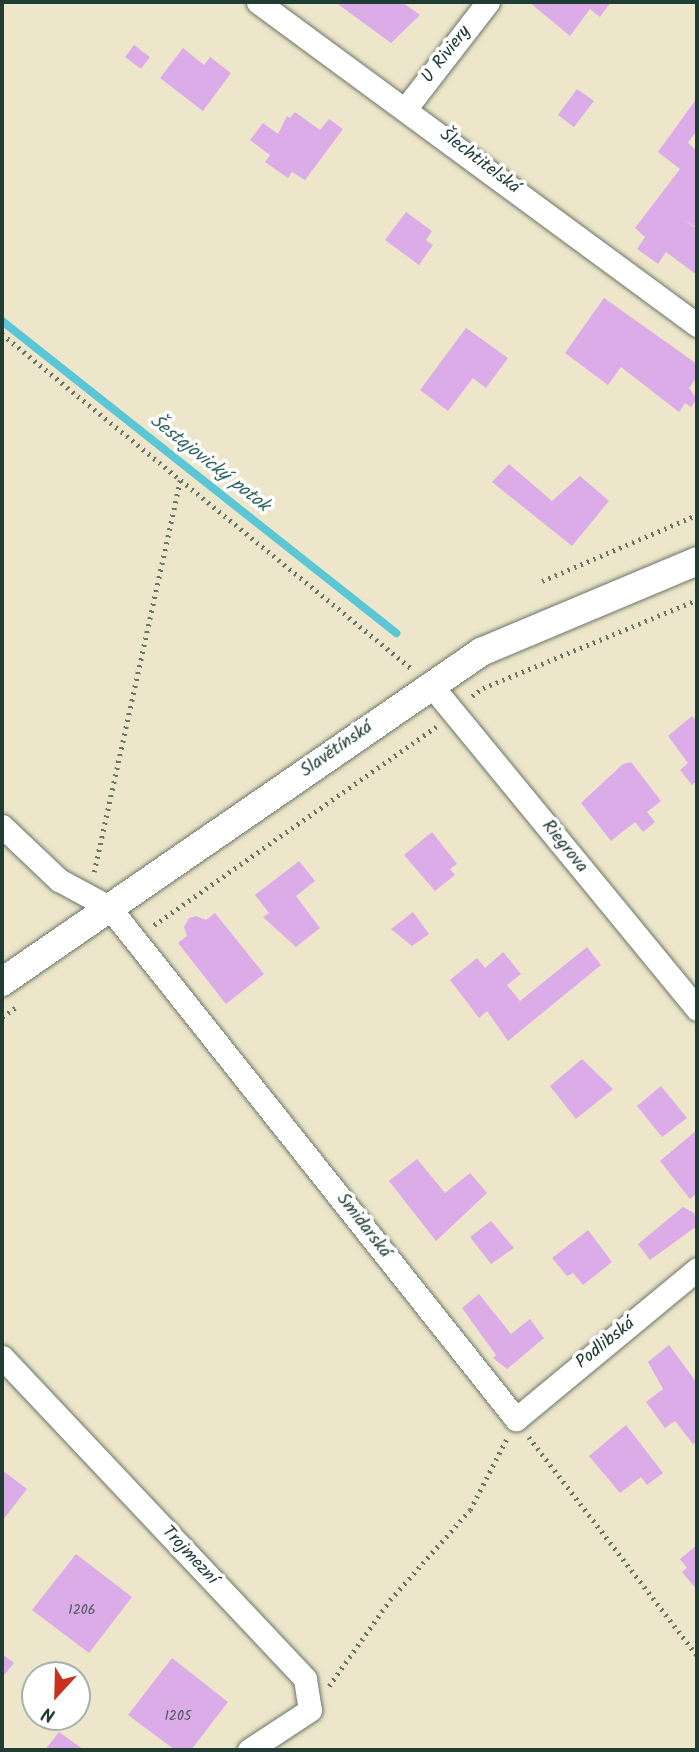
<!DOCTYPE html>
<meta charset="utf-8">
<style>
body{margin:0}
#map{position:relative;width:699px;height:1752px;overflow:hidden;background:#eee6ca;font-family:Kalam,sans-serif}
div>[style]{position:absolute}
.stream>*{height:8px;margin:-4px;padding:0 4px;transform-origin:4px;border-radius:4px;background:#5bc6d5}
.building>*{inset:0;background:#dcace8}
.path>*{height:4.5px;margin-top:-2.25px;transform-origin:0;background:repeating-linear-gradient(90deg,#677868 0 2px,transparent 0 7px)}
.roads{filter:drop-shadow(0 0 2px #677868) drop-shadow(0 0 2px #677868)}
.minor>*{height:23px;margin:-11.5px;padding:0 11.5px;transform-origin:11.5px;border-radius:11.5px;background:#fff}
.tertiary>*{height:28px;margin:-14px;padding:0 14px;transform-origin:14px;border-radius:14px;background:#fff}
span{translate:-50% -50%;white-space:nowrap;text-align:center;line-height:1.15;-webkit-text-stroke:7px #fff;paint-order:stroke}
.number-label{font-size:14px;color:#4e5961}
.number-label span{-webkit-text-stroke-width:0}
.street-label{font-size:18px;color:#1f3d34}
.water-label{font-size:19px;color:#316664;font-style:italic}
.frame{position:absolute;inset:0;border:4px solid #1f3d34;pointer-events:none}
.north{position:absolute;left:21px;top:1661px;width:70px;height:70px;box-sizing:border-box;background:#fff;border:2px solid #a5b1ae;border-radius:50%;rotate:202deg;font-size:19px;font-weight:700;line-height:28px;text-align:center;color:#1f3d34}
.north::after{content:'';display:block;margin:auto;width:24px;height:32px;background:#c8321e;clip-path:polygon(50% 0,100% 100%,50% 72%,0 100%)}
</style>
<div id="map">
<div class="stream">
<i style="left:2px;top:321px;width:503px;rotate:38.37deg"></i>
</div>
<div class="building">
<i style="clip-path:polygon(335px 2px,402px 2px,420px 15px,391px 43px)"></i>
<i style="clip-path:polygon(529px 2px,611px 2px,600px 17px,590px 9px,570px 36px)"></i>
<i style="clip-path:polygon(134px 45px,150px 57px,141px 69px,125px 57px)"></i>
<i style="clip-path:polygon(183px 48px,204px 65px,210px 57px,231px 73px,203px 111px,160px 78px)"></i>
<i style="clip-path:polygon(577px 89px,594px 101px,574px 127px,558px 115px)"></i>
<i style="clip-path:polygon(697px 98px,697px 130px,688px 143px,697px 151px,697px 228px,683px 219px,697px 229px,697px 275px,666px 252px,658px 264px,637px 249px,645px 237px,635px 228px,680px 169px,658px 152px)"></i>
<i style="clip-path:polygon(295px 112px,320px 130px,329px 119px,343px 129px,305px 180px,292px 172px,288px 178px,265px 162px,270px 155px,250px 140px,263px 123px,278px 134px,287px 116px,290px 118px)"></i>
<i style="clip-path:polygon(406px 212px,432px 231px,426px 240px,433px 245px,419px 265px,385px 240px)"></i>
<i style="clip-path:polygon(604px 298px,697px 364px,697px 377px,689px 388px,697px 399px,691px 407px,685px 403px,679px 412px,621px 367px,608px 385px,565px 353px)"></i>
<i style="clip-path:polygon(466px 328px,508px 358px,486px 388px,473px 378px,448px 411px,420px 390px)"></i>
<i style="clip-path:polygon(509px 464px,552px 501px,580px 476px,609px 501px,572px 546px,492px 482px)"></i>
<i style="clip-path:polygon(692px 716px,697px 722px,697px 781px,692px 785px,680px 770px,688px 763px,668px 736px)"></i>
<i style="clip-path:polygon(631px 762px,661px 801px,647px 812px,655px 822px,643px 832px,635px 822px,611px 841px,581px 803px,623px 764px)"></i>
<i style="clip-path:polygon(432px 832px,457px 864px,450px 869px,455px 875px,435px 891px,404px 855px)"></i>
<i style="clip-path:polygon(299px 861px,315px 881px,296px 896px,320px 928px,296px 947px,263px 917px,269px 913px,255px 895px)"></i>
<i style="clip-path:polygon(413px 912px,429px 934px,412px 946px,391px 929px)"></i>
<i style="clip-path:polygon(215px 913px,264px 974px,226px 1004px,178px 943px,187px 936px,184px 927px,189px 918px,196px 916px,206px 920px)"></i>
<i style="clip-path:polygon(587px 947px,601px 965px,508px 1041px,487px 1011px,479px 1018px,450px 980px,477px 958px,485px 968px,503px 952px,521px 974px,507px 985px,520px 1001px)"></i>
<i style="clip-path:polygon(582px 1059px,613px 1089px,576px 1119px,550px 1086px)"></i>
<i style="clip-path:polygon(661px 1086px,687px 1118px,662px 1137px,637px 1106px)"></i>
<i style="clip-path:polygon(697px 1130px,697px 1193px,690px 1199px,660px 1161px)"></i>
<i style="clip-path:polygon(417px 1159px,445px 1193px,470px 1173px,487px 1193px,436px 1241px,389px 1181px)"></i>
<i style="clip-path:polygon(683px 1207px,694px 1213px,697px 1226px,650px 1260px,638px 1244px)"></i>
<i style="clip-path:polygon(491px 1221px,514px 1248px,491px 1264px,470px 1237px)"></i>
<i style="clip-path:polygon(588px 1230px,612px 1262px,583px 1285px,573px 1273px,567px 1276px,552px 1258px)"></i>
<i style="clip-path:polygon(479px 1294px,511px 1334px,530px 1319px,544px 1338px,507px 1369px,493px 1358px,496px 1355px,462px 1308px)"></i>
<i style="clip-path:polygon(669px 1345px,697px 1383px,697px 1441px,693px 1444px,675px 1421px,665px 1428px,646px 1402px,663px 1389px,648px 1362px)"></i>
<i style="clip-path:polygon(626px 1425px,663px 1473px,647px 1485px,641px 1477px,620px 1493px,589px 1456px)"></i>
<i style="clip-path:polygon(2px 1470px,27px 1489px,2px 1521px)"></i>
<i style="clip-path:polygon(697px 1545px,697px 1590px,682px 1572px,687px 1568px,680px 1559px)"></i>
<i style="clip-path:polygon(76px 1554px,132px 1597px,89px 1653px,32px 1610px)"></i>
<i style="clip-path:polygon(2px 1654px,14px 1663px,2px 1678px)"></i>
<i style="clip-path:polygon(172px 1658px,228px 1702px,191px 1750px,175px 1750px,128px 1715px)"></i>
<i style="clip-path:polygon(59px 1732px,84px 1750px,45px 1750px)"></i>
</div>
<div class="path">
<i style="left:2px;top:334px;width:528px;rotate:39.24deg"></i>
<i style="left:542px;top:581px;width:168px;rotate:-23.1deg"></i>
<i style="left:472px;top:696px;width:14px;rotate:-36deg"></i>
<i style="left:483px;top:688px;width:231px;rotate:-22.4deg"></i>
<i style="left:94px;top:872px;width:401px;rotate:-77.6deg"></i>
<i style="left:154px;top:925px;width:345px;rotate:-35.1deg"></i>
<i style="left:2px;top:1017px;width:19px;rotate:-35deg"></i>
<i style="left:529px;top:1437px;width:275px;rotate:52.4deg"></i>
<i style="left:329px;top:1686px;width:105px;rotate:-54.7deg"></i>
<i style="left:390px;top:1600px;width:120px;rotate:-48.4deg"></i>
<i style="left:470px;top:1510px;width:81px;rotate:-62.8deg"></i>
</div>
<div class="roads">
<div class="minor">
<i style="left:258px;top:2px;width:545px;rotate:36.34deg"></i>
<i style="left:406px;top:108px;width:134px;rotate:-52.3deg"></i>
<i style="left:431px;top:685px;width:419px;rotate:50.6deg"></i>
<i style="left:2px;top:826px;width:79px;rotate:43.5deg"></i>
<i style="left:59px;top:880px;width:57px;rotate:28.4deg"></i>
<i style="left:109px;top:907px;width:654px;rotate:51.52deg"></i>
<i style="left:516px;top:1419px;width:235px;rotate:-39.6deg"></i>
<i style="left:2px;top:1357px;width:442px;rotate:46.7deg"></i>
<i style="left:305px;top:1679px;width:31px;rotate:81deg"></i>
<i style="left:310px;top:1710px;width:73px;rotate:146.7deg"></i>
</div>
<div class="tertiary">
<i style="left:2px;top:982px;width:582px;rotate:-34.56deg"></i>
<i style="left:481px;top:652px;width:234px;rotate:-22.8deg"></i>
</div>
</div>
<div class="number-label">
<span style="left:82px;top:1610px">1206</span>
<span style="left:178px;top:1716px">1205</span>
</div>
<div class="street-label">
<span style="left:447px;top:55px;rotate:-52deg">U Riviery</span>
<span style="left:479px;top:162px;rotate:37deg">Šlechtitelská</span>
<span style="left:337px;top:750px;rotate:-35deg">Slavětínská</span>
<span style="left:564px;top:847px;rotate:51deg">Riegrova</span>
<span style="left:363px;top:1226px;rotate:52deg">Smidarská</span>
<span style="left:606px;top:1344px;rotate:-39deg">Podlibská</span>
<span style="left:189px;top:1556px;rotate:47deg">Trojmezní</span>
</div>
<div class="water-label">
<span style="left:209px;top:464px;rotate:38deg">Šestajovický potok</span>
</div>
<div class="frame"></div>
<div class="north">N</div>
</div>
